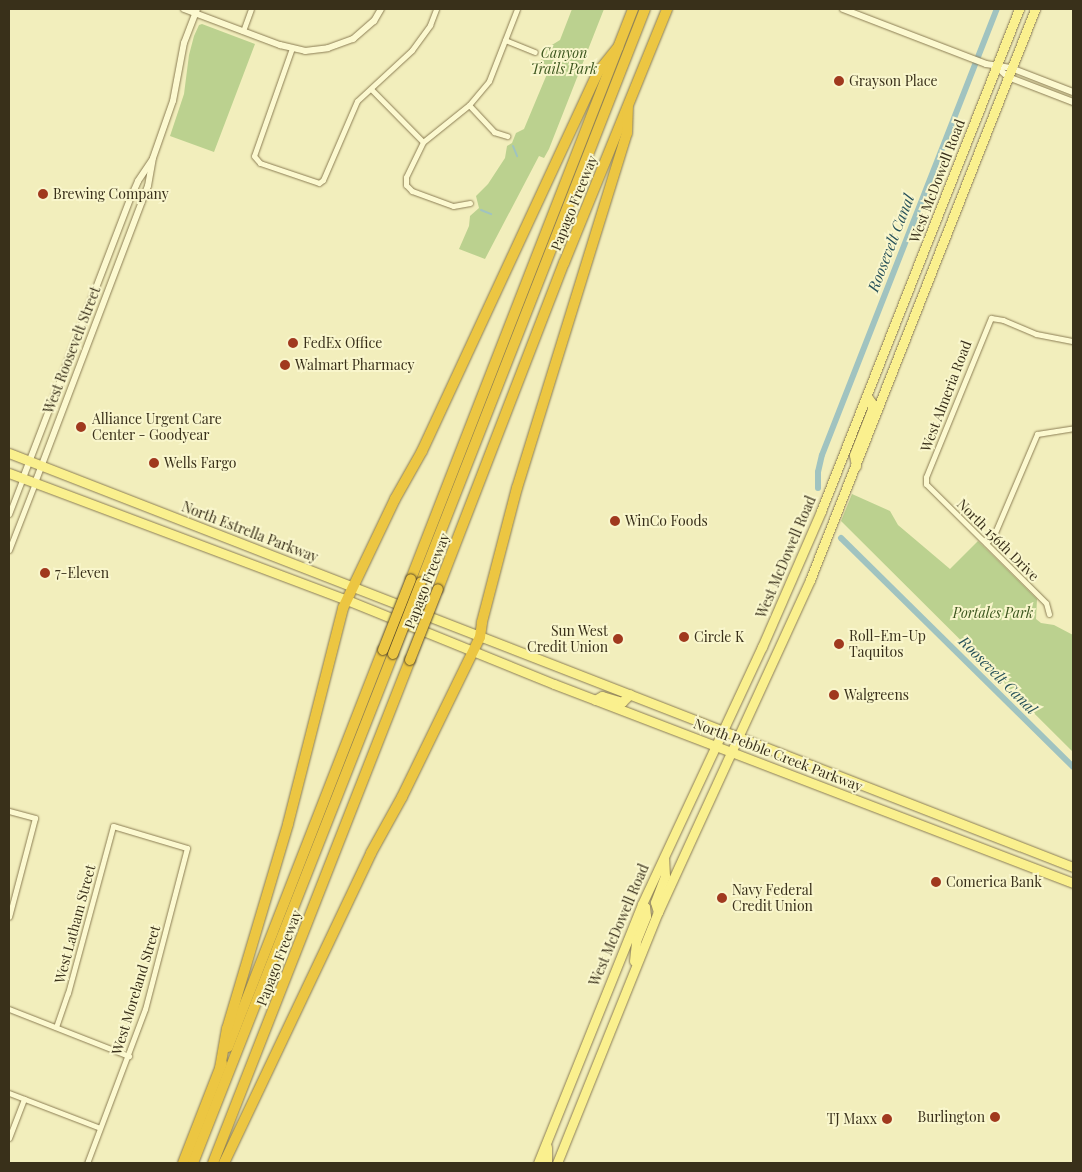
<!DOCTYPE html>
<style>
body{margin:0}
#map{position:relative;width:1082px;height:1172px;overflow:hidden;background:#f2eebc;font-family:"Playfair Display",serif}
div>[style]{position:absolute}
.green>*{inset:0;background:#bbd18f}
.stream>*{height:2px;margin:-1px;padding:0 1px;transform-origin:1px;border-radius:1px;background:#a0c3c0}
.canal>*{height:6px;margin:-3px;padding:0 3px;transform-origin:3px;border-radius:3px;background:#a0c3c0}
.roads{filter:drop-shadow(0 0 1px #8b7d54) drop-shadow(0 0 1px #8b7d54)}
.minor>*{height:5px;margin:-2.5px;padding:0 2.5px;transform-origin:2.5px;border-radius:2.5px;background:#fcf9d0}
.tertiary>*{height:6px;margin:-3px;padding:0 3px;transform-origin:3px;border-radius:3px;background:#fcf9d0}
.primary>*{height:9px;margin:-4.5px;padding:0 4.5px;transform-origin:4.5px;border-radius:4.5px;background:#faf08e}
.motorway>*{height:10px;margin:-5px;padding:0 5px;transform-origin:5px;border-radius:5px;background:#ecc642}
.bridges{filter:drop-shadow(0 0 1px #584929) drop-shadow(0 0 1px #584929)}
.motorway-bridge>*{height:10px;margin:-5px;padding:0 5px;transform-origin:5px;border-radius:5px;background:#ecc642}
.dots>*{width:14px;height:14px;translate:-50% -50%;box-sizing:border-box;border:2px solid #f9f6cc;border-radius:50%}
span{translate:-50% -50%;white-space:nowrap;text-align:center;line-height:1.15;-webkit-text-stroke:4px #f9f6cc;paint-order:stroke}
.park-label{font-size:14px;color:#3d571f;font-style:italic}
.poi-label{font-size:14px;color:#39301a}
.left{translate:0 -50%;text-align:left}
.right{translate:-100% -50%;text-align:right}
.street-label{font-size:14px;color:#39301a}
.water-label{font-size:15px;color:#28525a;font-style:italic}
.frame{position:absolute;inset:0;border:10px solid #39301a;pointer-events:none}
</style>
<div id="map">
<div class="green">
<i style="clip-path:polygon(572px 9px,604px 9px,549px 149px,544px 158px,539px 156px,485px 259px,459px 249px,469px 226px,470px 216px,479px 208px,476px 196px,488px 184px,505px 158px,507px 146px,512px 143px,516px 133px,524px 129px,547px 74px,538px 62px,545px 57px,547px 48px,560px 40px)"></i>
<i style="clip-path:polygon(202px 24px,255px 44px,214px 152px,170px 136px,184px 94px,189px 55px,194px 36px,199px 25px)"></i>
<i style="clip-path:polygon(852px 494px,890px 511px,898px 525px,950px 569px,978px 541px,1037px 599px,1036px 619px,1041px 623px,1054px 625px,1073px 635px,1073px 752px,841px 521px)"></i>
</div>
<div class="stream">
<i style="left:548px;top:56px;width:13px;rotate:18deg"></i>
<i style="left:513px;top:146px;width:11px;rotate:68deg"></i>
<i style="left:481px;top:210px;width:11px;rotate:22deg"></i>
</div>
<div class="canal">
<i style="left:818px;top:488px;width:16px;rotate:-90deg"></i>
<i style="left:818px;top:472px;width:17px;rotate:-77deg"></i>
<i style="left:822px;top:455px;width:479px;rotate:-68.6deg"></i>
<i style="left:841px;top:538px;width:326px;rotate:44.6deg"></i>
</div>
<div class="roads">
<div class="minor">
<i style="left:243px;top:31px;width:23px;rotate:-70deg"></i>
<i style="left:505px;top:40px;width:32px;rotate:22deg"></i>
<i style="left:292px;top:48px;width:114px;rotate:109.4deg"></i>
<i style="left:254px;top:156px;width:9px;rotate:49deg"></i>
<i style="left:260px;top:163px;width:62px;rotate:18.7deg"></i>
<i style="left:319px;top:183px;width:5px;rotate:-37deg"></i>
<i style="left:323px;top:180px;width:86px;rotate:-66.7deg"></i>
<i style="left:357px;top:101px;width:75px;rotate:-42.8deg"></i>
<i style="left:412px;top:50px;width:31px;rotate:-54deg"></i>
<i style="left:430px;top:25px;width:17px;rotate:-69deg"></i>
<i style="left:371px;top:89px;width:74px;rotate:45.5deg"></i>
<i style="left:469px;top:105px;width:37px;rotate:47deg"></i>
<i style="left:494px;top:132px;width:14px;rotate:17deg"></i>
<i style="left:470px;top:203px;width:17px;rotate:170deg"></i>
<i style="left:453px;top:206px;width:44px;rotate:-159.9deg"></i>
<i style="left:412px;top:191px;width:8px;rotate:-135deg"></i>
<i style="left:406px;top:185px;width:8px;rotate:-90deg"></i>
<i style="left:406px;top:177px;width:39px;rotate:-64deg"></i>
<i style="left:423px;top:142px;width:59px;rotate:-38.8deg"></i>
<i style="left:469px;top:105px;width:31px;rotate:-50deg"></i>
<i style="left:489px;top:81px;width:77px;rotate:-68.7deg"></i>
<i style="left:9px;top:514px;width:39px;rotate:-69deg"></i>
<i style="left:986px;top:543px;width:11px;rotate:-45deg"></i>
<i style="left:994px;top:535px;width:110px;rotate:-66.9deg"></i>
<i style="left:1037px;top:434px;width:36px;rotate:-9deg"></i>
<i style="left:9px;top:550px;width:72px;rotate:-68.8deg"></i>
<i style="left:1049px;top:614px;width:11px;rotate:-105deg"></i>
<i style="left:1046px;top:603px;width:169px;rotate:-135.2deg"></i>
<i style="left:926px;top:484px;width:7px;rotate:-90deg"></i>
<i style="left:926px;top:477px;width:172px;rotate:-67.8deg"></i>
<i style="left:991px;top:318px;width:12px;rotate:9deg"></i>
<i style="left:1003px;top:320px;width:36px;rotate:23deg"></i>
<i style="left:1036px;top:334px;width:38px;rotate:11deg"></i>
<i style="left:9px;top:811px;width:27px;rotate:15deg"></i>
<i style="left:35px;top:818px;width:102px;rotate:104.7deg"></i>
<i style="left:9px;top:1009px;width:129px;rotate:21.4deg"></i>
<i style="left:56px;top:1027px;width:36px;rotate:-71deg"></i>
<i style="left:68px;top:993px;width:173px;rotate:-74.9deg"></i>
<i style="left:113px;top:826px;width:77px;rotate:16.6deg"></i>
<i style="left:187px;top:848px;width:166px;rotate:104.6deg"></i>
<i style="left:145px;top:1009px;width:165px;rotate:110.6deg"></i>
<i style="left:9px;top:1093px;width:97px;rotate:21deg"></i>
<i style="left:9px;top:1138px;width:42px;rotate:-69deg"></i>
</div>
<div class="tertiary">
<i style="left:184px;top:9px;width:103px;rotate:20.6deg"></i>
<i style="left:280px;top:45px;width:26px;rotate:13deg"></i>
<i style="left:305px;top:51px;width:23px;rotate:-7deg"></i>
<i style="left:328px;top:48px;width:27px;rotate:-20deg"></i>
<i style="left:353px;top:39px;width:28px;rotate:-41deg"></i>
<i style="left:374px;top:21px;width:14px;rotate:-60deg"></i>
<i style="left:843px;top:9px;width:153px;rotate:21deg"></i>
<i style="left:986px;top:64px;width:25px;rotate:9deg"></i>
<i style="left:1011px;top:68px;width:66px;rotate:21.2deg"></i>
<i style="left:996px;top:66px;width:16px;rotate:43deg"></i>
<i style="left:1008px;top:77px;width:70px;rotate:21deg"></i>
<i style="left:23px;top:478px;width:301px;rotate:-69deg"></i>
<i style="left:131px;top:197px;width:17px;rotate:-66deg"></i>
<i style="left:138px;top:181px;width:25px;rotate:-56deg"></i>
<i style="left:35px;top:483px;width:318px;rotate:-69.2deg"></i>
<i style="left:148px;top:186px;width:28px;rotate:-80deg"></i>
<i style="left:153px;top:158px;width:60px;rotate:-70.7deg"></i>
<i style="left:173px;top:101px;width:59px;rotate:-79.3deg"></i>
<i style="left:184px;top:43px;width:36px;rotate:-69deg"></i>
</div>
<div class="primary">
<i style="left:9px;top:453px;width:1142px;rotate:21.26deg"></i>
<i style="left:856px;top:466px;width:11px;rotate:-100deg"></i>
<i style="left:854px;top:455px;width:49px;rotate:-68.6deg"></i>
<i style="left:872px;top:409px;width:7px;rotate:-98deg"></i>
<i style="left:871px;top:402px;width:7px;rotate:-124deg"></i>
<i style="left:9px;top:473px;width:361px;rotate:20.6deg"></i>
<i style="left:347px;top:600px;width:223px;rotate:22.1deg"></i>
<i style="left:554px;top:684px;width:556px;rotate:20.98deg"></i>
<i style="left:595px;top:700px;width:8px;rotate:-30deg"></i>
<i style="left:602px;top:696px;width:21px;rotate:17deg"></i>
<i style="left:622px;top:702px;width:11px;rotate:-45deg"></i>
<i style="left:658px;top:912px;width:10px;rotate:-107deg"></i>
<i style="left:655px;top:902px;width:28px;rotate:-69deg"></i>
<i style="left:665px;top:876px;width:18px;rotate:-93deg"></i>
<i style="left:634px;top:961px;width:20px;rotate:-84deg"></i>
<i style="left:636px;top:941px;width:27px;rotate:-68deg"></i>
<i style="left:646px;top:916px;width:9px;rotate:-96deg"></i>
<i style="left:645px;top:907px;width:4px;rotate:-135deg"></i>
<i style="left:547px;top:1147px;width:16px;rotate:90deg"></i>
<i style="left:538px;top:1163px;width:279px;rotate:-68.1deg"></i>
<i style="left:642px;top:904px;width:284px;rotate:-65deg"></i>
<i style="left:762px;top:647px;width:148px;rotate:-66.5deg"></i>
<i style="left:821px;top:511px;width:540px;rotate:-68.47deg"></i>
<i style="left:557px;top:1163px;width:271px;rotate:-68.1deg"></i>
<i style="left:658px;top:912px;width:365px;rotate:-65.4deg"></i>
<i style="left:810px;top:580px;width:614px;rotate:-68.49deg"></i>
</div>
<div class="motorway">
<i style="left:411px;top:579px;width:612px;rotate:-68.72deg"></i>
<i style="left:421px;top:582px;width:615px;rotate:-68.65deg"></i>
<i style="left:438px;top:589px;width:350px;rotate:-68.9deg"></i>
<i style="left:564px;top:263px;width:274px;rotate:-67.9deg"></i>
<i style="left:228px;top:1047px;width:426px;rotate:-68.7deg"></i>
<i style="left:220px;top:1068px;width:40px;rotate:-80deg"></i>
<i style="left:227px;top:1029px;width:214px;rotate:-73.4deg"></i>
<i style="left:288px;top:824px;width:223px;rotate:-75.7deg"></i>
<i style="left:343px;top:608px;width:121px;rotate:-64.5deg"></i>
<i style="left:395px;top:499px;width:55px;rotate:-60.6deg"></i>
<i style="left:422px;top:451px;width:418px;rotate:-65.1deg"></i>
<i style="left:598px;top:72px;width:32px;rotate:-51deg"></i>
<i style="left:183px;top:1163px;width:107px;rotate:-68.7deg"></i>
<i style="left:193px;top:1163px;width:547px;rotate:-68.55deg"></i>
<i style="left:213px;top:1163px;width:540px;rotate:-68.61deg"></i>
<i style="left:224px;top:1163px;width:343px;rotate:-64.6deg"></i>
<i style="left:371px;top:853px;width:64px;rotate:-61deg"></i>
<i style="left:402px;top:797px;width:178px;rotate:-64deg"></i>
<i style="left:480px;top:637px;width:15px;rotate:-82deg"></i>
<i style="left:482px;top:622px;width:138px;rotate:-75.4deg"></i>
<i style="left:517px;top:488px;width:372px;rotate:-72.8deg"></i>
<i style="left:627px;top:133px;width:26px;rotate:-88deg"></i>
</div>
</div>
<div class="bridges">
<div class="motorway-bridge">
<i style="left:383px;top:650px;width:76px;rotate:-68.5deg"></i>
<i style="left:393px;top:654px;width:77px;rotate:-68.7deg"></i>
<i style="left:410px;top:660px;width:76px;rotate:-68.5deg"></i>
</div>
</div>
<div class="dots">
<i style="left:839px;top:81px;background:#a0391e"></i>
<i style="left:43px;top:194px;background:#a0391e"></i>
<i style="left:293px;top:343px;background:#a0391e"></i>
<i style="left:285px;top:365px;background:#a0391e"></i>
<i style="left:81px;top:427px;background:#a0391e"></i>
<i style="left:154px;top:463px;background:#a0391e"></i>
<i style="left:615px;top:521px;background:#a0391e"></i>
<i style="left:45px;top:573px;background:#a0391e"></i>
<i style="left:684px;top:637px;background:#a0391e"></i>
<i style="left:618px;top:639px;background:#a0391e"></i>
<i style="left:839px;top:644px;background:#a0391e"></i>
<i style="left:834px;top:695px;background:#a0391e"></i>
<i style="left:936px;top:882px;background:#a0391e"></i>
<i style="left:722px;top:898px;background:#a0391e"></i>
<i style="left:995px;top:1117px;background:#a0391e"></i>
<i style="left:887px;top:1119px;background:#a0391e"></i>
</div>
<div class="park-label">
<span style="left:564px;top:61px">Canyon<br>Trails Park</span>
<span style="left:993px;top:613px">Portales Park</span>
</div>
<div class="poi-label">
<span class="left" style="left:849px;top:81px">Grayson Place</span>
<span class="left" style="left:53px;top:194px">Brewing Company</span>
<span class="left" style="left:303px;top:343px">FedEx Office</span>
<span class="left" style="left:295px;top:365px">Walmart Pharmacy</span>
<span class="left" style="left:92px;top:427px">Alliance Urgent Care<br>Center - Goodyear</span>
<span class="left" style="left:164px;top:463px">Wells Fargo</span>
<span class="left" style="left:625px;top:521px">WinCo Foods</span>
<span class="left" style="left:55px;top:573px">7-Eleven</span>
<span class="right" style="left:608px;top:639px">Sun West<br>Credit Union</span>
<span class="left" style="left:849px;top:644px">Roll-Em-Up<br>Taquitos</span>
<span class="left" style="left:694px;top:637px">Circle K</span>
<span class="left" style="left:844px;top:695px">Walgreens</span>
<span class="left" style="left:946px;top:882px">Comerica Bank</span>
<span class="left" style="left:732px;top:898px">Navy Federal<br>Credit Union</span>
<span class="right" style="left:985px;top:1117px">Burlington</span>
<span class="right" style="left:877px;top:1119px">TJ Maxx</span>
</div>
<div class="street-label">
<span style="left:937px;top:181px;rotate:-69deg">West McDowell Road</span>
<span style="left:574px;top:203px;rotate:-68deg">Papago Freeway</span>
<span style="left:72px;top:350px;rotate:-69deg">West Roosevelt Street</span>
<span style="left:946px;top:396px;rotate:-69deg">West Almeria Road</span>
<span style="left:250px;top:532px;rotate:21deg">North Estrella Parkway</span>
<span style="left:998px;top:540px;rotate:45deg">North 156th Drive</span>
<span style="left:786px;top:557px;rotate:-67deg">West McDowell Road</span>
<span style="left:427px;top:581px;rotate:-69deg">Papago Freeway</span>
<span style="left:778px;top:755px;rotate:21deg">North Pebble Creek Parkway</span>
<span style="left:75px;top:924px;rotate:-75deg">West Latham Street</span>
<span style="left:619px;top:925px;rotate:-67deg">West McDowell Road</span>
<span style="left:279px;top:958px;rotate:-69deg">Papago Freeway</span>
<span style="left:136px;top:990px;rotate:-73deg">West Moreland Street</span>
</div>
<div class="water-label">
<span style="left:891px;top:243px;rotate:-69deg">Roosevelt Canal</span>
<span style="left:998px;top:675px;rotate:45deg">Roosevelt Canal</span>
</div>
<div class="frame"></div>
</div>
